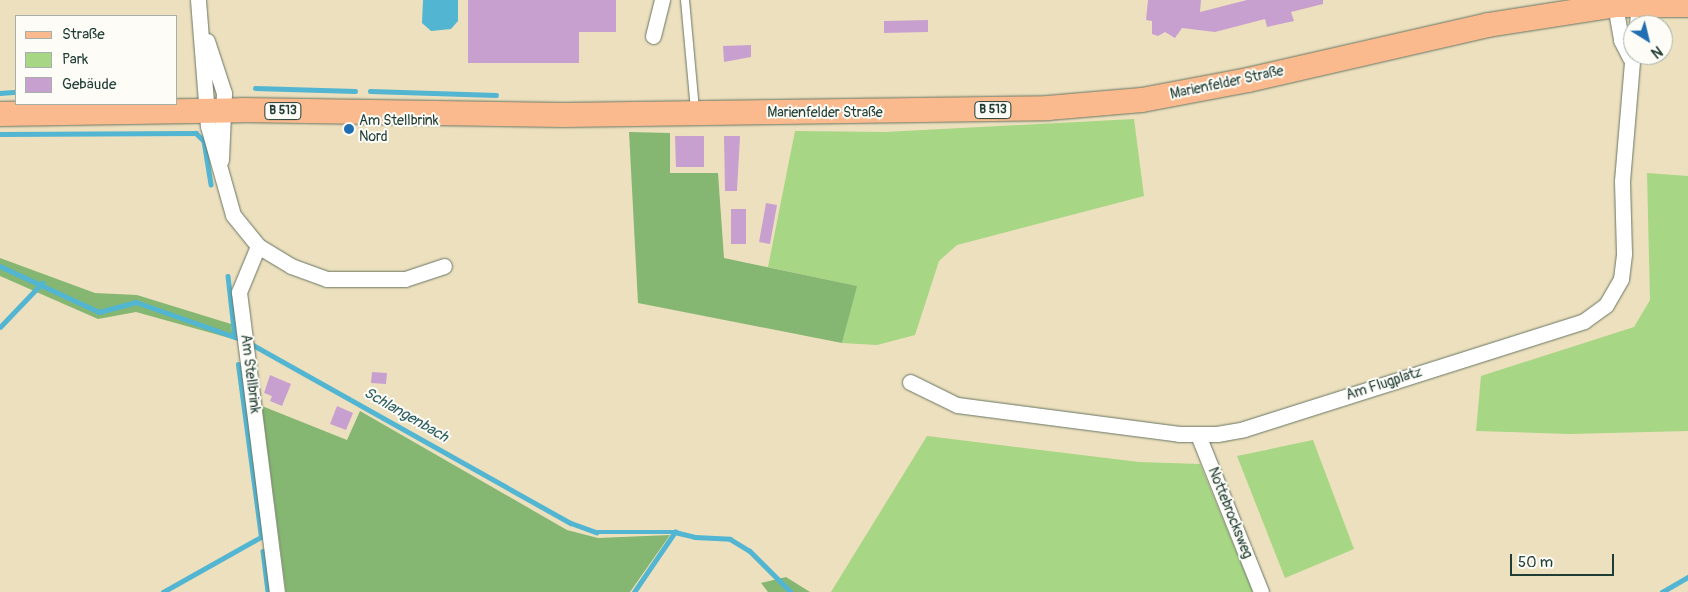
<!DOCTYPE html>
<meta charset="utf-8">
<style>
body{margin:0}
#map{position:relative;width:1688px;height:592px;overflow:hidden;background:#ede0be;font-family:Pangolin,sans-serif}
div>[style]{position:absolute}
.green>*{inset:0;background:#a7d684}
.forest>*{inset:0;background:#85b772}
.water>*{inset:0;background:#52b5d1}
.stream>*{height:4.5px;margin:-2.25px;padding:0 2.25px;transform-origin:2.25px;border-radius:2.25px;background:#52b5d1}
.building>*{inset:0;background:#c8a0d0}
.roads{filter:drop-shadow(0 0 1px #677664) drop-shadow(0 0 1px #677664)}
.service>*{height:8px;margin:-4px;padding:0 4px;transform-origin:4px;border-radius:4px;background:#fff}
.minor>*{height:15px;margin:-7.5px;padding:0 7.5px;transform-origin:7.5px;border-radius:7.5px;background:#fff}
.primary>*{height:24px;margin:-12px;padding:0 12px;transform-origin:12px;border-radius:12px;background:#fbba8d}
.dots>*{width:14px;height:14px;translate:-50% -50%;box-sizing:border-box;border:2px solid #fdfcf7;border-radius:50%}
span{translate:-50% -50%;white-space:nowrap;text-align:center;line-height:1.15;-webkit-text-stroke:4px #fdfcf7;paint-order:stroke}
.shield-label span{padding:1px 4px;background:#fdfcf7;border:1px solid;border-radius:4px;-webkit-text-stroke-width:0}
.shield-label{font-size:12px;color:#1f3d34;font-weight:700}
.street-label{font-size:14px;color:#1f3d34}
.poi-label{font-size:14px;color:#1f3d34}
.left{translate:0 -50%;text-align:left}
.water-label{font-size:15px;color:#2e6163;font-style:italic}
.legend{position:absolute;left:15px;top:15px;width:162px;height:90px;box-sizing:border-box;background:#fdfcf7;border:1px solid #a4b0a9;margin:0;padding:6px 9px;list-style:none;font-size:15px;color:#1f3d34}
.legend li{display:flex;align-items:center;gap:10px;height:25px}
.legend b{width:25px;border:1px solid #a4b0a9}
.north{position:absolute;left:1623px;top:15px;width:50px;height:50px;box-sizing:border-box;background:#fdfcf7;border:1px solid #a4b0a9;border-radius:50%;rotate:144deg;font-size:14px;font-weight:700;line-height:20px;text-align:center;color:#1f3d34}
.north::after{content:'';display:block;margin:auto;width:18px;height:22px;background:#1f6fb2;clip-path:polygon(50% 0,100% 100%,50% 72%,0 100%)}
.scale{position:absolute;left:1510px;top:554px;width:104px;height:22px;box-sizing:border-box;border:2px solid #1f3d34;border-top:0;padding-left:6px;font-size:15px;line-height:18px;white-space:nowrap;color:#1f3d34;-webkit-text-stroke:4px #fdfcf7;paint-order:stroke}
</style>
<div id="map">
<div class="green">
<i style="clip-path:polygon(1134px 119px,1144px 196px,957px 245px,939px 261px,915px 335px,877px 345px,842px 343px,856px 286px,768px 267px,795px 131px,885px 132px)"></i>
<i style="clip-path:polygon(1647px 173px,1688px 176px,1688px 431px,1569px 434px,1476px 431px,1481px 376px,1634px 327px,1650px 300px)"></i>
<i style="clip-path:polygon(927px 436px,1139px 462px,1200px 464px,1253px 592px,831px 592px)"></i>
<i style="clip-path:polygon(1313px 440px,1354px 549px,1285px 578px,1237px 456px)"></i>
</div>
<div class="forest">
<i style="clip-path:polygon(629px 132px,670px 133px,670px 173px,718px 173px,724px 258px,857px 286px,842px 343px,638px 303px)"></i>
<i style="clip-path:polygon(0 258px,95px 293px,137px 295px,231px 324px,233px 339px,136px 312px,98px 319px,0 276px)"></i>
<i style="clip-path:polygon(262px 406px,347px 440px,360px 411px,567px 530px,598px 538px,670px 535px,630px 592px,286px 592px)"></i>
<i style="clip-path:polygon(786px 577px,810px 592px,768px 592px,761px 583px)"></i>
</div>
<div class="water">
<i style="clip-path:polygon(423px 0,458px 0,458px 21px,451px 29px,431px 31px,422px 23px)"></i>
</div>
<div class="stream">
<i style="left:255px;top:88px;width:100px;rotate:1.7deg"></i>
<i style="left:370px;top:91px;width:126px;rotate:1.8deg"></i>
<i style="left:0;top:93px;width:16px;rotate:-4deg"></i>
<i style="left:0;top:134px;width:196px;rotate:-0.3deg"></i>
<i style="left:196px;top:133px;width:11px;rotate:45deg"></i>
<i style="left:204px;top:141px;width:44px;rotate:80.8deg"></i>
<i style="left:0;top:266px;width:109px;rotate:24.9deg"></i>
<i style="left:99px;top:312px;width:38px;rotate:-15deg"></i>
<i style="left:136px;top:302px;width:111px;rotate:19.4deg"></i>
<i style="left:228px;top:276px;width:61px;rotate:83.5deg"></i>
<i style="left:0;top:327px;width:61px;rotate:-46.3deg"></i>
<i style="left:248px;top:342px;width:370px;rotate:29.3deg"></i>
<i style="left:571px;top:523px;width:27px;rotate:20deg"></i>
<i style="left:596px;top:532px;width:79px"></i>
<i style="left:675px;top:532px;width:21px;rotate:14deg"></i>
<i style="left:695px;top:537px;width:35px;rotate:3deg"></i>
<i style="left:730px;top:539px;width:23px;rotate:31deg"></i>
<i style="left:750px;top:551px;width:58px;rotate:45deg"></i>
<i style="left:263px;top:551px;width:41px;rotate:83deg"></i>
<i style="left:163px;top:592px;width:112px;rotate:-29.3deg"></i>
<i style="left:261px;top:537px;width:174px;rotate:-97.6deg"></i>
<i style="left:634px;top:592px;width:73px;rotate:-55.7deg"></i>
<i style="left:1662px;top:592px;width:30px;rotate:-30deg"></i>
</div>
<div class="building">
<i style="clip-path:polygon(468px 0,616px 0,616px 32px,579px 32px,579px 63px,468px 63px)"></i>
<i style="clip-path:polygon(1148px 0,1201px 0,1200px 12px,1247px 0,1323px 0,1323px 4px,1291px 12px,1294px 21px,1267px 27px,1265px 19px,1215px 32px,1182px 28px,1175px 38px,1165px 32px,1158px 36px,1152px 34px,1152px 21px,1146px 20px)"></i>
<i style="clip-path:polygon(928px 20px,928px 32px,884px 33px,884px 21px)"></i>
<i style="clip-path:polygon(751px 45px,751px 57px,724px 62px,723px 46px)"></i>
<i style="clip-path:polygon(675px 136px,704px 136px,704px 167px,676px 167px)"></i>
<i style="clip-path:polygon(724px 136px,740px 136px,737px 191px,725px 191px)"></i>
<i style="clip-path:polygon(766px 203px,777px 205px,770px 244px,759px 242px)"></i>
<i style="clip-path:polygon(731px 209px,746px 209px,746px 244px,731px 244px)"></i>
<i style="clip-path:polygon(372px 372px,387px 373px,386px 384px,371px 383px)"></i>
<i style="clip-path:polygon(270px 375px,291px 384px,282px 406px,270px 401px,272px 396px,264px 393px)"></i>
<i style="clip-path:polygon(337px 406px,353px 413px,346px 430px,330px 424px)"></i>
</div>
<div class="roads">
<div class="service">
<i style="left:685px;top:0;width:110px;rotate:84.8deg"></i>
</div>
<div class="minor">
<i style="left:198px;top:0;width:126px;rotate:85.5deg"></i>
<i style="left:208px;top:126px;width:92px;rotate:74.3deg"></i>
<i style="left:233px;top:215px;width:40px;rotate:51deg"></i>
<i style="left:258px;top:246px;width:39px;rotate:31deg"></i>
<i style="left:291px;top:266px;width:38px;rotate:20deg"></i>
<i style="left:327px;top:279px;width:78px"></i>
<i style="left:405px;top:279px;width:41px;rotate:-18.4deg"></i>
<i style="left:1615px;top:5px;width:36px;rotate:80deg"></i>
<i style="left:1621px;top:40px;width:20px;rotate:63deg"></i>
<i style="left:1637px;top:25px;width:22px;rotate:-85deg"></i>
<i style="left:653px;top:36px;width:37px;rotate:-76deg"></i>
<i style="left:207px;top:41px;width:55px;rotate:71.9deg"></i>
<i style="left:224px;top:93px;width:67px;rotate:92.6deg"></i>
<i style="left:258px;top:246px;width:50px;rotate:112.4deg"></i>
<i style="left:239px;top:292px;width:302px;rotate:82.8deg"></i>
<i style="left:910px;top:382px;width:52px;rotate:26.1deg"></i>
<i style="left:957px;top:405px;width:224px;rotate:7.4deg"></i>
<i style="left:1179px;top:434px;width:38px"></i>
<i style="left:1217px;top:434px;width:27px;rotate:-10deg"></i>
<i style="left:1244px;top:429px;width:357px;rotate:-17.6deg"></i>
<i style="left:1584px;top:321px;width:27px;rotate:-36deg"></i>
<i style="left:1606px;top:305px;width:30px;rotate:-60deg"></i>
<i style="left:1621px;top:279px;width:26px;rotate:-83deg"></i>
<i style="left:1624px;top:253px;width:72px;rotate:-91.6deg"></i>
<i style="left:1622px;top:181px;width:131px;rotate:-85.2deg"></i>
<i style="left:1198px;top:435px;width:169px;rotate:68.1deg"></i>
</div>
<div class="primary">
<i style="left:0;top:114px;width:242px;rotate:-0.9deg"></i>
<i style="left:242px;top:110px;width:321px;rotate:0.9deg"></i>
<i style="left:563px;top:115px;width:485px;rotate:-0.8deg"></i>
<i style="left:1048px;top:108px;width:94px;rotate:-4.9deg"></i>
<i style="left:1142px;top:100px;width:108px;rotate:-10.7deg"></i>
<i style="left:1248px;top:80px;width:246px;rotate:-12.9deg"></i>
<i style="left:1488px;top:25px;width:129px;rotate:-8.9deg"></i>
<i style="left:1615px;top:5px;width:73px"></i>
</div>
</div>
<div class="dots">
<i style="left:349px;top:129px;background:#1f6fb2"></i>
</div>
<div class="shield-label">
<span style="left:993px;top:110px">B 513</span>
<span style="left:283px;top:111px">B 513</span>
</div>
<div class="street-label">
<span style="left:1227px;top:83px;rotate:-12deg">Marienfelder Straße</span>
<span style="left:825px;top:113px">Marienfelder Straße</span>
<span style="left:250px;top:374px;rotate:83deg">Am Stellbrink</span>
<span style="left:1384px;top:384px;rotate:-18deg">Am Flugplatz</span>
<span style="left:1230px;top:513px;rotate:68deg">Nottebrocksweg</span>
</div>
<div class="poi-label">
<span class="left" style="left:359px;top:129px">Am Stellbrink<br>Nord</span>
</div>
<div class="water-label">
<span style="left:406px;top:415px;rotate:30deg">Schlangenbach</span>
</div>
<ul class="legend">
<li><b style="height:6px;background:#fbba8d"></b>Straße</li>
<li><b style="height:14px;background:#a7d684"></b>Park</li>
<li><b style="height:14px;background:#c8a0d0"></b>Gebäude</li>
</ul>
<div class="north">N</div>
<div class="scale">50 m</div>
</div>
